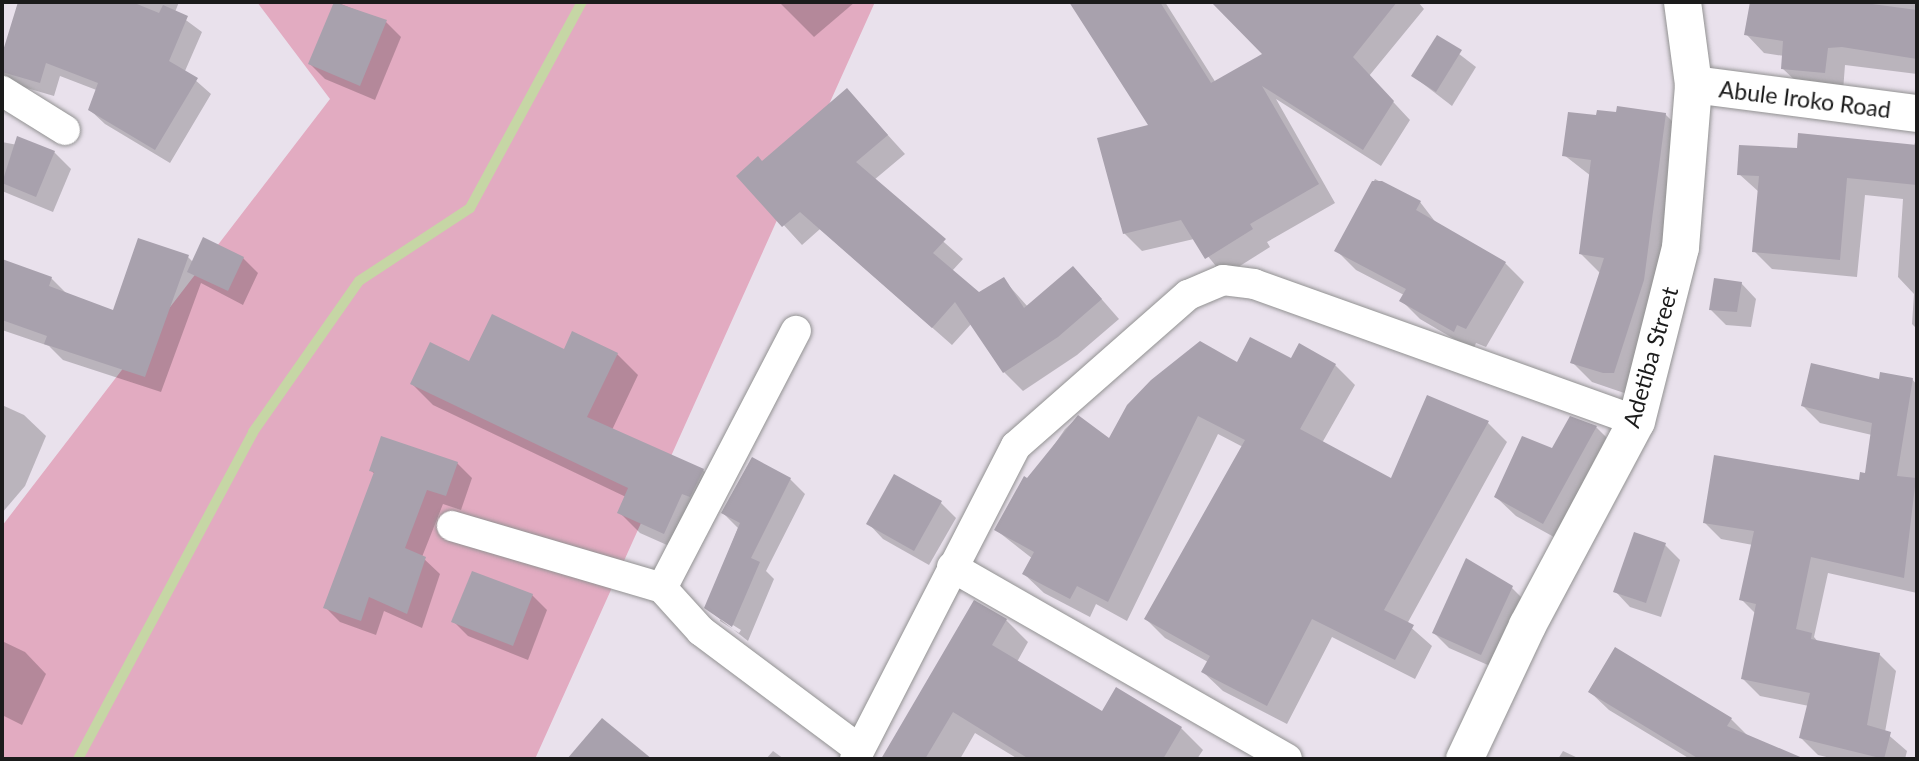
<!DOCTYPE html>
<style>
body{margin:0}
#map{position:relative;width:1919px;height:761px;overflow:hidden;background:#e9e1ec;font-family:Lato,sans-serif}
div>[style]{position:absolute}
.grass>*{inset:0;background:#e2abc1}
.shadow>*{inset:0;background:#0003}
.stream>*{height:10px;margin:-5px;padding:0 5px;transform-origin:5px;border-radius:5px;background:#c6d6a5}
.building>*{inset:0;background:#a8a1ad}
.roads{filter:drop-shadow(0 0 2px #929292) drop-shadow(0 0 2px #929292)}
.minor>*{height:30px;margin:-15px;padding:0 15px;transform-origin:15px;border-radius:15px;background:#fff}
.tertiary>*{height:37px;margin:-18.5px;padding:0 18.5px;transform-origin:18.5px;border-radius:18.5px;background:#fff}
span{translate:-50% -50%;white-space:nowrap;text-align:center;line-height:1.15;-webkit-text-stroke:7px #fff;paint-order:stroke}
.street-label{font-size:23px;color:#1b1b1b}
.frame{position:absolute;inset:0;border:4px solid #1b1b1b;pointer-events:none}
</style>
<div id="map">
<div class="grass">
<i style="clip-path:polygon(257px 2px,875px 2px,535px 759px,2px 759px,2px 526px,330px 99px)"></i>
</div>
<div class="shadow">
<i style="clip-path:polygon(20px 2px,179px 2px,175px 12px,202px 32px,185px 71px,211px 94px,170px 163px,105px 124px,90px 110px,99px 91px,60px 76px,54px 96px,13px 84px,2px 72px)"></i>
<i style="clip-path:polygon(336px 2px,386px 22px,401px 37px,375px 100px,325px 79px,310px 64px)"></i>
<i style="clip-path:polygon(779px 2px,855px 2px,814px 37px)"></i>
<i style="clip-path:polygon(1076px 2px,1165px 2px,1216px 83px,1265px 55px,1213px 2px,1418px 2px,1424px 9px,1369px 76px,1410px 120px,1381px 166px,1276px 99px,1335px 203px,1267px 242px,1270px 247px,1224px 276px,1194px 239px,1142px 251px,1124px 233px,1151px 126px,1072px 4px)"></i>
<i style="clip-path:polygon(1752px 2px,1917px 2px,1917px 74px,1845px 65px,1843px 91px,1801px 86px,1782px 68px,1784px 56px,1764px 53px,1746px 34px)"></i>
<i style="clip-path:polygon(1437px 37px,1476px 67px,1452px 106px,1413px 76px)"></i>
<i style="clip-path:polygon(847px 90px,905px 154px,874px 180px,963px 259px,952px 271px,979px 295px,1003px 279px,1028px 307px,1091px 287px,1119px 319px,1077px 355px,1023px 391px,1004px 372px,972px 323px,952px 345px,820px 229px,802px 245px,739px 176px,763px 163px)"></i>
<i style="clip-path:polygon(1665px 114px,1685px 134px,1633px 396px,1592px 382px,1572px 362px,1601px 274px,1581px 254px,1591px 176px,1564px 155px,1597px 117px)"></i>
<i style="clip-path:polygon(1917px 135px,1917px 329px,1912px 324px,1914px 294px,1898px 277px,1903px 199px,1865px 195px,1857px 277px,1772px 269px,1754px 251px,1759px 192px,1739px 174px,1798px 150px,1914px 146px)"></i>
<i style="clip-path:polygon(2px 142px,54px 152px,71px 169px,53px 212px,2px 191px)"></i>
<i style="clip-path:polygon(1375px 179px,1420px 202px,1437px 224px,1505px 263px,1524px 282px,1486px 347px,1476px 343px,1473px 350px,1420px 319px,1401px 300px,1404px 295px,1356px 270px,1337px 251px)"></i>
<i style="clip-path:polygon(188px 257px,193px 262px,243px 258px,258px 273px,243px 305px,201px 283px,161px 392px,63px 360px,49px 346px,2px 330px,2px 261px,51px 278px,68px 295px,114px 312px)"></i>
<i style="clip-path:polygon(1741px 283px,1756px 299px,1751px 327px,1726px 325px,1711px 310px)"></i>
<i style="clip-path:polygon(573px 333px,617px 354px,638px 375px,612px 430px,703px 470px,724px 491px,685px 553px,640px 533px,620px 513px,626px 497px,433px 405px,412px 384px,470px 363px,565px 351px)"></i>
<i style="clip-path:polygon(1300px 346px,1335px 365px,1355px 385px,1322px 443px,1392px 481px,1428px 397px,1488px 423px,1507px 442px,1407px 624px,1432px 646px,1415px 679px,1332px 637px,1287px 724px,1223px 691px,1203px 672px,1208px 662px,1165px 638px,1146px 619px,1243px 447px,1218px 434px,1127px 621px,1096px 604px,1090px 617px,1044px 593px,1024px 574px,1033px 559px,996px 530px,1065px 429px,1078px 417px,1110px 440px,1238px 364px,1292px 360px)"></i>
<i style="clip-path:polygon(1912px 379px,1917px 385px,1917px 593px,1828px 573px,1814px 637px,1819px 643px,1879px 654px,1896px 671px,1885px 732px,1907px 751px,1905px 759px,1835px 759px,1818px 755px,1801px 738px,1809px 706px,1760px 696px,1743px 679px,1756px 614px,1741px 599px,1753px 545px,1721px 539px,1704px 522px,1861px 482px,1866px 475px,1872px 435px,1820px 423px,1803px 406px,1881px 381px)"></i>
<i style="clip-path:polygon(2px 405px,24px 415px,46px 436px,25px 486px,2px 513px)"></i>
<i style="clip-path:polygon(1596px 427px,1616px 447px,1563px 542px,1516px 516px,1496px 497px,1553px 451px)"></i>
<i style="clip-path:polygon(evenodd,752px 460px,790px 479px,805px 494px,766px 571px,774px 579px,748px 641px,706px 608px,738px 528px,723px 513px,752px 460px,720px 617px,741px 630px,739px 633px,720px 621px,720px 617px)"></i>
<i style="clip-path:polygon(457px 463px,472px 478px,461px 510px,443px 504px,422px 557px,440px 574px,422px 628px,384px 611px,376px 635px,340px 622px,325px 607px,375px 474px,371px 471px)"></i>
<i style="clip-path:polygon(895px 476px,941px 503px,956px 518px,929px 565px,883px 539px,868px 523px)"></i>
<i style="clip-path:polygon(1665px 545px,1680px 560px,1661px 617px,1630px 607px,1615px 591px)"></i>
<i style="clip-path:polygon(1512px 588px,1527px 603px,1497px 669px,1449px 648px,1434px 633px)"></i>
<i style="clip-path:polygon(532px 595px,547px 610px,528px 660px,468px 636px,453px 621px)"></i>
<i style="clip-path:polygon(975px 602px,1006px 620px,1028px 642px,1017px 662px,1103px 713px,1181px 728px,1203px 750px,1197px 759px,1018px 759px,975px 733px,960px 759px,883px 759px)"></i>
<i style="clip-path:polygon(2px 641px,25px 652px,46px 674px,22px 725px,2px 715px)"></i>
<i style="clip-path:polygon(1590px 692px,1731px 719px,1749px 737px,1801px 759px,1690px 759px,1609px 710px)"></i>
<i style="clip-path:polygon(773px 751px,784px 759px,766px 759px)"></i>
<i style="clip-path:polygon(1563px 751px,1580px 759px,1558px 759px)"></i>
</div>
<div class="stream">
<i style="left:78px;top:759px;width:371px;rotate:-61.8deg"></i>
<i style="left:253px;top:432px;width:184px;rotate:-54.9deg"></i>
<i style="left:359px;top:281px;width:133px;rotate:-33.3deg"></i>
<i style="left:470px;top:208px;width:234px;rotate:-61.5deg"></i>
</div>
<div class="building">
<i style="clip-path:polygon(18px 2px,132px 2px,159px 13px,163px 5px,188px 16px,169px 61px,198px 78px,155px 150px,88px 110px,98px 83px,46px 63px,40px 83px,2px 72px,2px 54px)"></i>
<i style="clip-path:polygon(334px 2px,387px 20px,360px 86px,308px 64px)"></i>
<i style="clip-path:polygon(1069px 2px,1160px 2px,1211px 83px,1262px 54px,1211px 2px,1397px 2px,1353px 57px,1394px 101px,1363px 150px,1262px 86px,1319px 184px,1250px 224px,1253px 229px,1205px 259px,1181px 220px,1123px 234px,1097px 138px,1148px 125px)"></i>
<i style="clip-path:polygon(1750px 2px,1857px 2px,1917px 10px,1917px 59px,1842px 47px,1828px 48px,1825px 73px,1781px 69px,1783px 41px,1744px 35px)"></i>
<i style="clip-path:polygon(1437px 35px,1462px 50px,1436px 92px,1411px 76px)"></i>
<i style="clip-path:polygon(847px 88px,888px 135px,856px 162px,946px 239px,933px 253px,979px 292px,1004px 277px,1024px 308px,1073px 266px,1102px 299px,1058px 337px,1003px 373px,955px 302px,932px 328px,800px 212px,782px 227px,736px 176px,758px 156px,762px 161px)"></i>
<i style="clip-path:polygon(1617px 106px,1666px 113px,1644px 280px,1614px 373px,1603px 373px,1570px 363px,1604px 258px,1579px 254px,1591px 160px,1562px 156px,1568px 112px,1596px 115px,1597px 110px,1616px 112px)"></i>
<i style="clip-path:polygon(1798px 133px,1917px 145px,1917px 185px,1847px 178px,1840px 260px,1752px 252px,1759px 176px,1737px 175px,1739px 145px,1797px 148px)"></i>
<i style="clip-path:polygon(17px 136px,55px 151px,36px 197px,2px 183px)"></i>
<i style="clip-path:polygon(1372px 181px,1382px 181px,1421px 201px,1416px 210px,1506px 262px,1466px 329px,1457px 325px,1454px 332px,1399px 301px,1406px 289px,1334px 251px)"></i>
<i style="clip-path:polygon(203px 237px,244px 257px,228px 291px,187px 272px)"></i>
<i style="clip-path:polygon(138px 238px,189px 255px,145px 377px,44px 344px,47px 336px,2px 320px,2px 259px,52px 277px,49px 286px,113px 310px)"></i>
<i style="clip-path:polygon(1714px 278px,1742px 282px,1737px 312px,1709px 310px)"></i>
<i style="clip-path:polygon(492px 314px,564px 349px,572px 331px,618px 353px,587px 417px,704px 469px,690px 497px,682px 494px,664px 534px,617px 513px,628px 488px,410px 384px,430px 342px,469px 361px)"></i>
<i style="clip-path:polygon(1250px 337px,1291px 358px,1299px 343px,1336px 364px,1300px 429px,1391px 478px,1427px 395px,1489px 421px,1384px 610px,1414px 625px,1395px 660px,1312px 619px,1267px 706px,1201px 672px,1210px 656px,1144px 619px,1245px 440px,1198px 416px,1108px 602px,1077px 586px,1070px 599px,1022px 574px,1034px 552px,994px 530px,1024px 476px,1027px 478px,1078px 415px,1109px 438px,1127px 405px,1151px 380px,1200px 341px,1237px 362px)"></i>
<i style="clip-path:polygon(1811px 363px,1879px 379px,1880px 372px,1913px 378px,1897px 476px,1916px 478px,1904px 578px,1811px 557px,1796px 629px,1812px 633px,1811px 639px,1880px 653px,1867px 725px,1891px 732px,1884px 759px,1799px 738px,1810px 693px,1741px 679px,1756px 604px,1739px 600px,1754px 531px,1703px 523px,1714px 455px,1859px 480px,1860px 472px,1865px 473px,1872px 423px,1801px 406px)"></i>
<i style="clip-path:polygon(1570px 416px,1597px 426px,1543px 524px,1494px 497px,1522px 436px,1552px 448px)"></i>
<i style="clip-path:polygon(381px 436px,458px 462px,446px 496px,427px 490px,405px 548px,426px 557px,407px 614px,369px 597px,361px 621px,323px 608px,374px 472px,369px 471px)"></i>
<i style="clip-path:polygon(752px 457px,791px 478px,751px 558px,760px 562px,732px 627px,704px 608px,740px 523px,721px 513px)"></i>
<i style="clip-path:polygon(894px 474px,942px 501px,914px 551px,866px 524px)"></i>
<i style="clip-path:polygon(1634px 532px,1666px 543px,1646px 603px,1613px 592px)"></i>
<i style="clip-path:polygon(1466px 558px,1513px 586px,1481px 655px,1432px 633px)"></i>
<i style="clip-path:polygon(472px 571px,533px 594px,513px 646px,451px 622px)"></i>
<i style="clip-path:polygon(974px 600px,1007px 619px,992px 645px,1102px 711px,1116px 687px,1182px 727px,1163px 759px,1029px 759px,953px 712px,925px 759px,881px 759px)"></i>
<i style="clip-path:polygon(1615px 647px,1732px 718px,1727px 726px,1805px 759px,1699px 759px,1588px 692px)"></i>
<i style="clip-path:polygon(602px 718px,652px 759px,567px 759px)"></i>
</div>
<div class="roads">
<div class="minor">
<i style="left:2px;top:91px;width:74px;rotate:31.8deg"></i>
<i style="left:452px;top:526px;width:219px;rotate:16.4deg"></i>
<i style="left:662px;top:588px;width:58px;rotate:47.8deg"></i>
<i style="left:701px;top:631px;width:197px;rotate:36.8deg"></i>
<i style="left:952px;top:567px;width:386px;rotate:29.8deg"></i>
<i style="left:662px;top:588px;width:290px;rotate:-62.5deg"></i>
<i style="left:855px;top:759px;width:352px;rotate:-62.8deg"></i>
<i style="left:1016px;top:446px;width:229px;rotate:-41.3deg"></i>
<i style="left:1188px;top:295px;width:38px;rotate:-23deg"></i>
<i style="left:1223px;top:280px;width:31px;rotate:7deg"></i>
<i style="left:1254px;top:284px;width:406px;rotate:19.7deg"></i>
</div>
<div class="tertiary">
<i style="left:1693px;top:84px;width:226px;rotate:7.4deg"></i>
<i style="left:1464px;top:759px;width:148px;rotate:-64.8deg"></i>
<i style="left:1527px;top:625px;width:231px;rotate:-61.9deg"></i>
<i style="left:1636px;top:421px;width:179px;rotate:-75.8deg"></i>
<i style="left:1680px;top:247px;width:164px;rotate:-85.4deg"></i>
<i style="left:1693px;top:84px;width:83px;rotate:-97.6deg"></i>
</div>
</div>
<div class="street-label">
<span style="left:1805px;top:99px;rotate:7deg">Abule Iroko Road</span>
<span style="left:1650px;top:357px;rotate:-74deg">Adetiba Street</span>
</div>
<div class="frame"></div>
</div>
